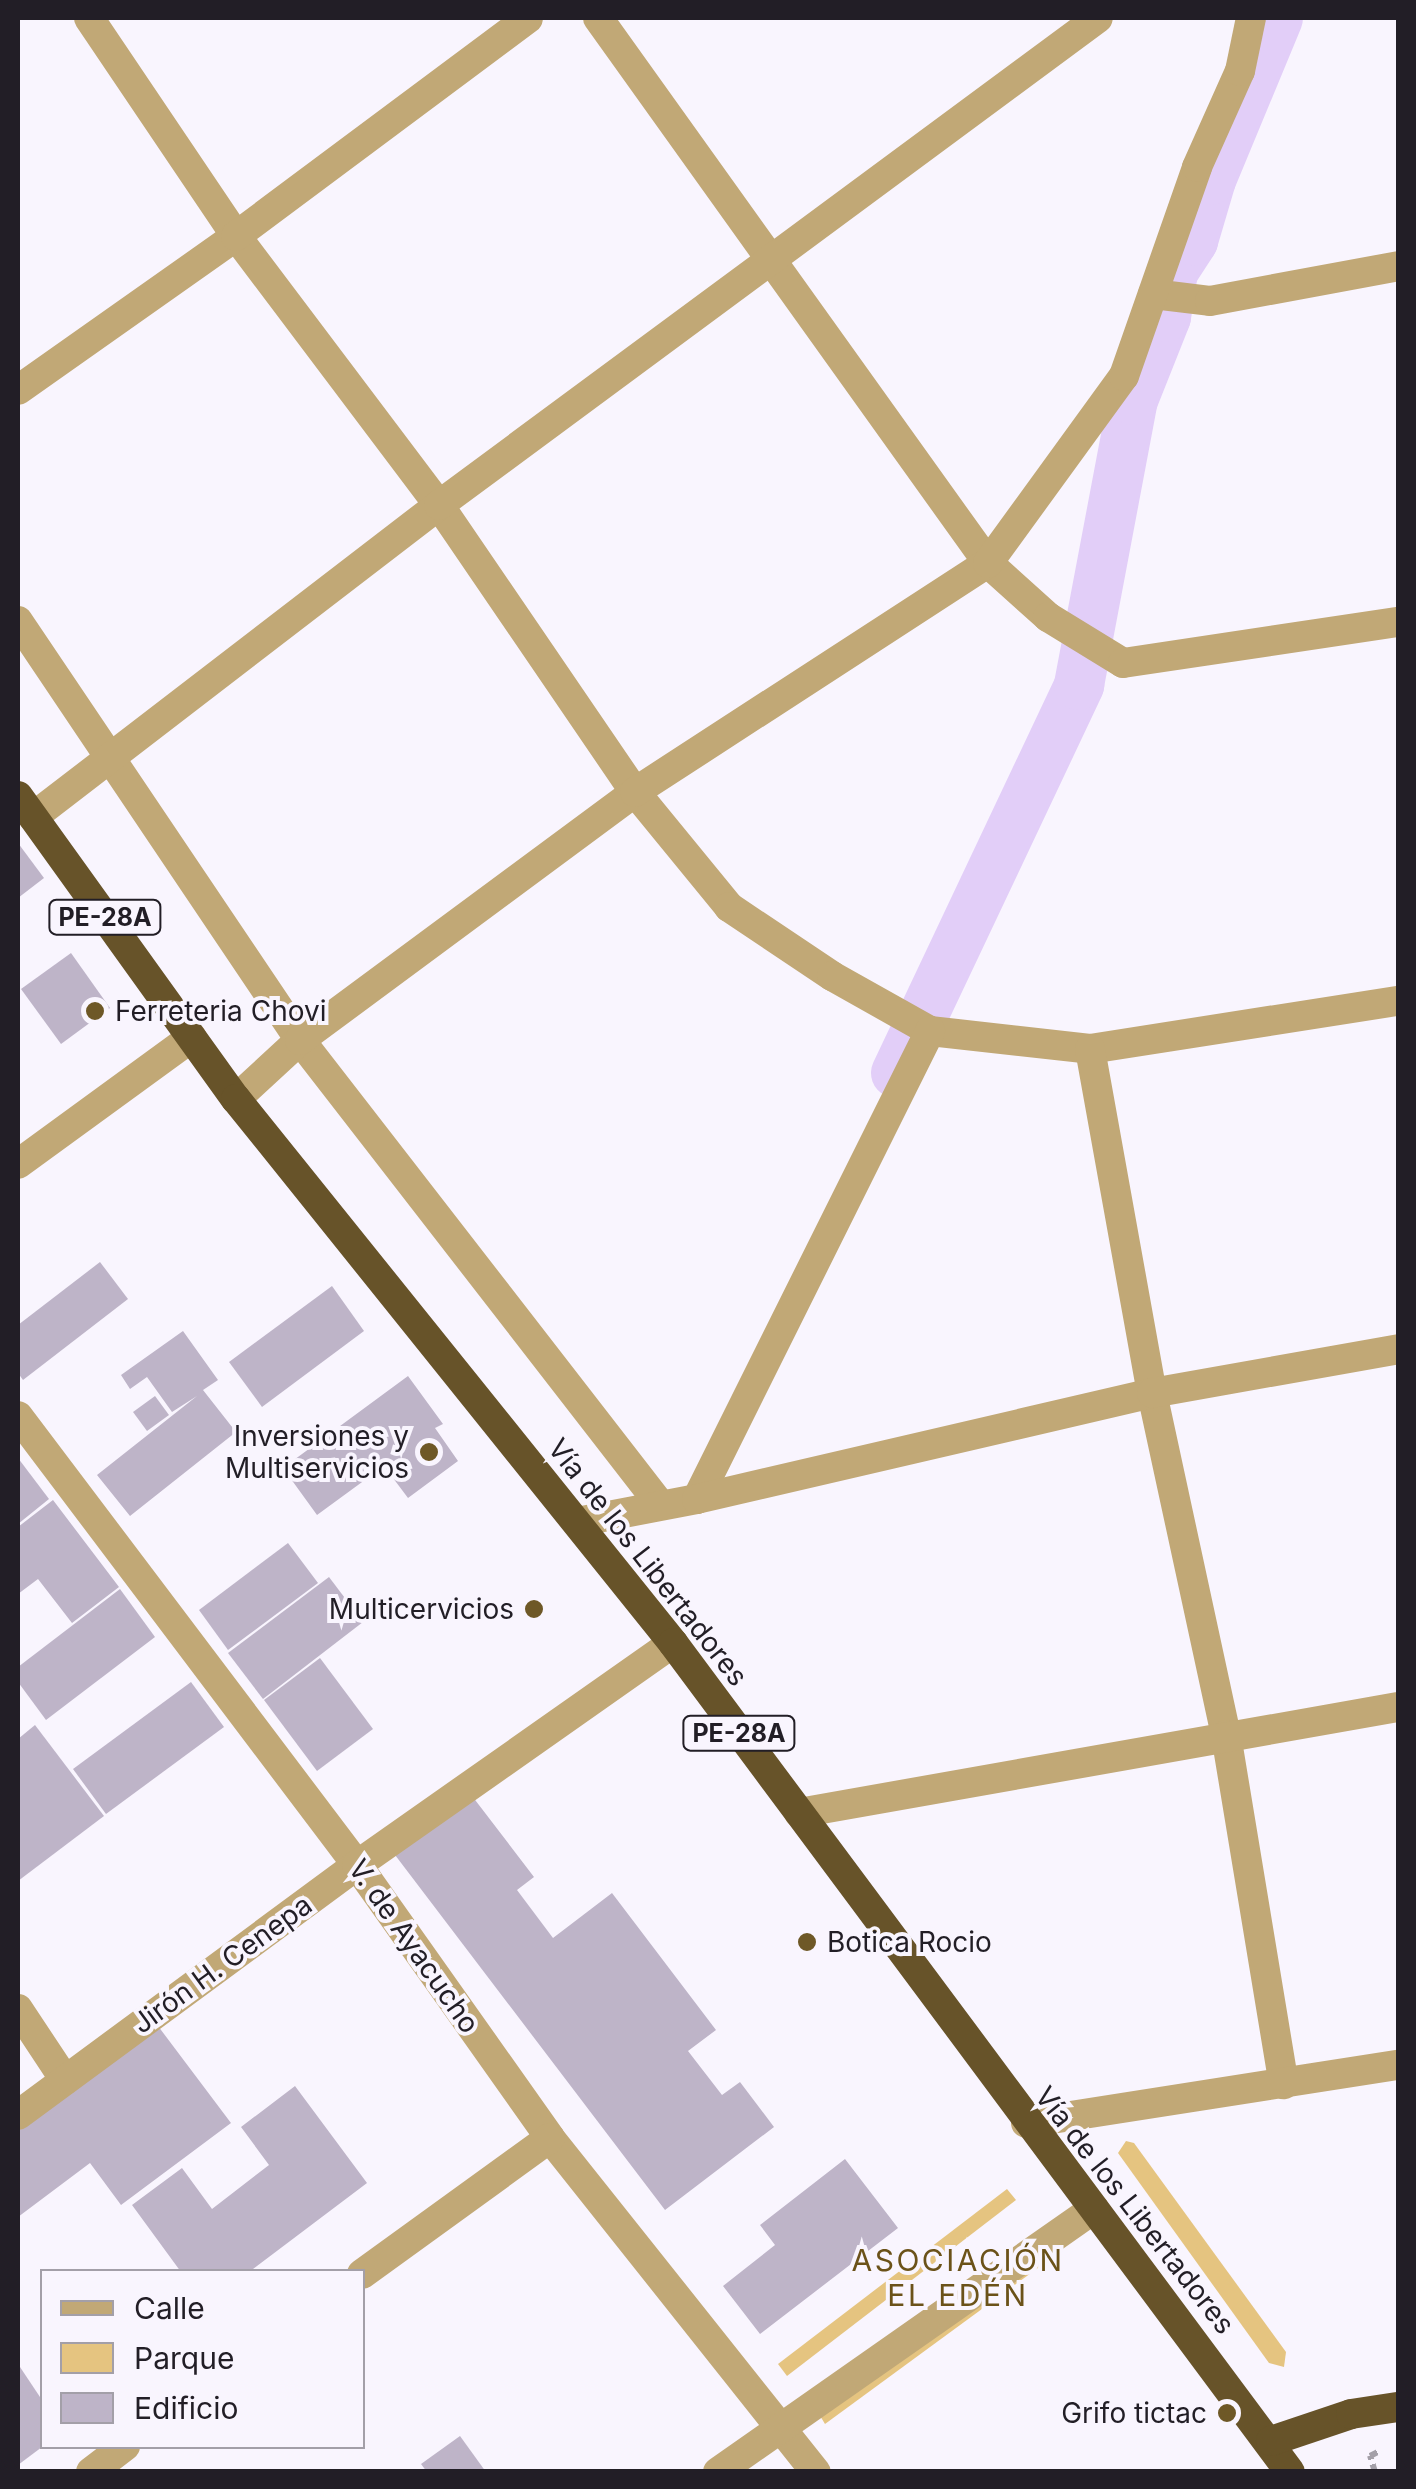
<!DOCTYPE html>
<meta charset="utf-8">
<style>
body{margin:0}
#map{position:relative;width:1416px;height:2489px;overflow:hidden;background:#f9f5fe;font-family:Inter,sans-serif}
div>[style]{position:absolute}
.green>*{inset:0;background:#e5c480}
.canal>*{height:50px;margin:-25px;padding:0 25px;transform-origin:25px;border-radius:25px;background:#e2cef8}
.building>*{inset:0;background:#beb4c8}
.path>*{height:6px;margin-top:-3px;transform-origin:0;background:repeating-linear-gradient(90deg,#a39fa8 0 8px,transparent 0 13px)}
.minor>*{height:30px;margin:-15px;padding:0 15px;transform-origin:15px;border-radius:15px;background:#c1a876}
.highway>*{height:30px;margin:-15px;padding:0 15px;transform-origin:15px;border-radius:15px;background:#675329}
.dots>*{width:28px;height:28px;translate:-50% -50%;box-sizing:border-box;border:5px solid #f9f5fe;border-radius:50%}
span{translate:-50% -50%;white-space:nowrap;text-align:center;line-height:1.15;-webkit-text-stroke:8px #f9f5fe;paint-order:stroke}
.shield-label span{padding:2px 8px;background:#f9f5fe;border:2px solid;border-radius:8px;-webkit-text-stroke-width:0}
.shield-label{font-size:25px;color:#221e26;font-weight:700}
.poi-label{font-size:28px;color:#221e26}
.left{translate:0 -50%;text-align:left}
.right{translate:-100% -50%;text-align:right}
.street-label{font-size:28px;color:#221e26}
.neighbourhood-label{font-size:30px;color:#6b5219;letter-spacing:2.5px}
.frame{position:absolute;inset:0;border:20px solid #221e26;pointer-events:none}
.legend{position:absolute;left:40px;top:2269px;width:325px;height:180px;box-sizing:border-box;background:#f9f5fe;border:2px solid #a39fa8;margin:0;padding:12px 18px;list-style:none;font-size:30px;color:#221e26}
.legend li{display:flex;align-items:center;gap:20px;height:50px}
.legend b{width:50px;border:2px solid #a39fa8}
</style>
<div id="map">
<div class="green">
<i style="clip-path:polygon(1126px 2141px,1134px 2143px,1286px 2352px,1284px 2367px,1269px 2363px,1118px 2153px)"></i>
<i style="clip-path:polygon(1007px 2189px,1016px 2200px,787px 2376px,778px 2364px)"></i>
<i style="clip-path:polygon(1051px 2244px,1057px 2254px,825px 2424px,819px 2414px)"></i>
</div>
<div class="canal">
<i style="left:896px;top:1073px;width:429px;rotate:-64.7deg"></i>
<i style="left:1079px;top:685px;width:290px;rotate:-79.3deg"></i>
<i style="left:1133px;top:400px;width:89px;rotate:-68.3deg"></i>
<i style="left:1166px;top:317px;width:46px;rotate:-81.2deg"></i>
<i style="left:1173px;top:272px;width:37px;rotate:-57deg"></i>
<i style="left:1193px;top:241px;width:64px;rotate:-73.6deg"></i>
<i style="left:1211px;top:180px;width:175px;rotate:-67.5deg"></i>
</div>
<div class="building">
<i style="clip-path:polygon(18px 843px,44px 878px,18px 898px)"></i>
<i style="clip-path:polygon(71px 953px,110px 1008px,61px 1044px,21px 989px)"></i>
<i style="clip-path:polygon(100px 1262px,128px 1299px,23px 1380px,18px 1373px,18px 1325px)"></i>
<i style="clip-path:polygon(332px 1286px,364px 1331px,262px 1407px,229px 1362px)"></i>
<i style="clip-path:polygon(183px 1331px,218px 1380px,203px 1390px,236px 1432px,130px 1516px,97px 1475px,197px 1396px,172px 1412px,147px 1377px,130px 1389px,121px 1375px)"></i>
<i style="clip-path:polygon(408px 1376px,443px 1424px,435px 1428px,458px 1461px,408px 1498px,384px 1466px,317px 1515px,283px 1468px)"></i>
<i style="clip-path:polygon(155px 1396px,169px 1415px,147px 1431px,133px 1412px)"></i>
<i style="clip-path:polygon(18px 1458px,49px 1499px,18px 1524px)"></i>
<i style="clip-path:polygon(53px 1500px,119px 1587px,72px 1623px,38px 1579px,18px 1594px,18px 1527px)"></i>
<i style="clip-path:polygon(288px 1543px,318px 1583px,228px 1650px,199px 1610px)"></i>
<i style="clip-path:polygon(329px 1577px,363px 1622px,263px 1699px,228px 1653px)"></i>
<i style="clip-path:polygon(120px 1589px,155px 1637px,46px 1720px,18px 1682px,18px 1667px)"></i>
<i style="clip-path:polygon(320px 1658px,373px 1729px,317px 1771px,264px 1700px)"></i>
<i style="clip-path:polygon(191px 1682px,224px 1727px,106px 1814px,73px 1769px)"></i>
<i style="clip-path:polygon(35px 1725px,104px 1816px,18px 1881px,18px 1739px)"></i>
<i style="clip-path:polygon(469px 1792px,534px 1877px,517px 1890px,553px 1938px,612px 1893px,716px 2030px,688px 2051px,722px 2095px,740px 2082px,774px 2127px,665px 2210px,392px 1851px)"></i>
<i style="clip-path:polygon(155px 2022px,231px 2123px,121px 2205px,90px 2163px,18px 2217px,18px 2125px)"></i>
<i style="clip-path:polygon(295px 2086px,367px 2183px,249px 2272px,181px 2272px,132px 2205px,182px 2168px,212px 2209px,269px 2165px,241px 2127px)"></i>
<i style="clip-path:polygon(845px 2159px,898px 2228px,760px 2334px,723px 2286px,775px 2245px,760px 2225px)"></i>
<i style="clip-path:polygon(18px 2364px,42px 2400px,42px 2447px,18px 2465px)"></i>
<i style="clip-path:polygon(460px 2436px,486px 2472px,427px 2472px,421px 2464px)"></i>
</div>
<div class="path">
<i style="left:1375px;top:2472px;width:17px;rotate:-107deg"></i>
<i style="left:1370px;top:2456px;width:9px;rotate:-27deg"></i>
</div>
<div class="minor">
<i style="left:89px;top:18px;width:263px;rotate:56deg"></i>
<i style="left:236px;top:236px;width:337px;rotate:53deg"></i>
<i style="left:439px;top:505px;width:348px;rotate:55.7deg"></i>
<i style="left:635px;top:792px;width:149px;rotate:50.7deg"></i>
<i style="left:729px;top:907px;width:124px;rotate:33.8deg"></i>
<i style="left:832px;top:976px;width:112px;rotate:29.3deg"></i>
<i style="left:930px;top:1031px;width:161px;rotate:6.4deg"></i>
<i style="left:1090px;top:1049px;width:312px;rotate:-8.9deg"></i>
<i style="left:598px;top:18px;width:670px;rotate:54.41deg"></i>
<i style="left:988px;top:563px;width:81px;rotate:42deg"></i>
<i style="left:1048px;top:617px;width:88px;rotate:31.5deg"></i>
<i style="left:1123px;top:663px;width:278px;rotate:-8.5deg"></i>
<i style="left:1153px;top:294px;width:57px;rotate:7deg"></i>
<i style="left:1210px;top:301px;width:191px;rotate:-10.5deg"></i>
<i style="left:18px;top:390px;width:267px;rotate:-35.2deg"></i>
<i style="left:236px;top:236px;width:364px;rotate:-36.7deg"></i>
<i style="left:18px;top:621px;width:505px;rotate:56.06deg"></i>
<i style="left:300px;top:1040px;width:586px;rotate:52.21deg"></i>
<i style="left:33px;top:817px;width:512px;rotate:-37.54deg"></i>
<i style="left:439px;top:505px;width:819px;rotate:-36.46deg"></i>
<i style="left:1090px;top:1049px;width:350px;rotate:79.8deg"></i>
<i style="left:1152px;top:1393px;width:350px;rotate:77.8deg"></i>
<i style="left:1226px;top:1735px;width:354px;rotate:80.6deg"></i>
<i style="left:236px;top:1099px;width:87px;rotate:-42.7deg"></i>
<i style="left:300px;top:1040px;width:417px;rotate:-36.5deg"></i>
<i style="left:635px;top:792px;width:421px;rotate:-33deg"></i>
<i style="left:988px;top:563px;width:231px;rotate:-54deg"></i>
<i style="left:1124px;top:376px;width:221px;rotate:-70.7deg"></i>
<i style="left:1197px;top:167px;width:105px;rotate:-65.9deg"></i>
<i style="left:1240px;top:71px;width:54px;rotate:-78.3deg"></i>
<i style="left:18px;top:1164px;width:215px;rotate:-36.1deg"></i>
<i style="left:18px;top:1416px;width:563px;rotate:52.95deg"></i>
<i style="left:357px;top:1865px;width:334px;rotate:54.7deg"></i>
<i style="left:550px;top:2138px;width:427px;rotate:51.5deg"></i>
<i style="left:697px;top:1499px;width:523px;rotate:-63.53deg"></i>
<i style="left:577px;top:1522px;width:122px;rotate:-10.9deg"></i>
<i style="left:697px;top:1499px;width:467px;rotate:-13.1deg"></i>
<i style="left:1152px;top:1393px;width:250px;rotate:-10.1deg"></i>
<i style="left:799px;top:1813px;width:608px;rotate:-10.04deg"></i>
<i style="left:18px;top:2009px;width:85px;rotate:56.5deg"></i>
<i style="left:18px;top:2115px;width:421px;rotate:-36.4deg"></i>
<i style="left:357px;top:1865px;width:386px;rotate:-35.1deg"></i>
<i style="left:1026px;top:2123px;width:376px;rotate:-8.9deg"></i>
<i style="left:362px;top:2274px;width:232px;rotate:-35.9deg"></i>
<i style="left:91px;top:2472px;width:43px;rotate:-37.4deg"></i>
<i style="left:718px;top:2472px;width:459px;rotate:-35deg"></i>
</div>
<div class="highway">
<i style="left:18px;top:796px;width:373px;rotate:54.3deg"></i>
<i style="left:236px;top:1099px;width:698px;rotate:51.22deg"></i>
<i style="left:673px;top:1643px;width:1033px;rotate:53.34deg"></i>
<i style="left:1271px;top:2441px;width:84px;rotate:-18.6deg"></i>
<i style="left:1351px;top:2414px;width:48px;rotate:-8.5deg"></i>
</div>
<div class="dots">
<i style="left:95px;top:1011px;background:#6e5827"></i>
<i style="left:429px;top:1452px;background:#6e5827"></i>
<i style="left:534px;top:1609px;background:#6e5827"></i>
<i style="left:807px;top:1942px;background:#6e5827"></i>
<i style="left:1227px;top:2413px;background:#6e5827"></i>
</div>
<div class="shield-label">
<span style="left:105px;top:917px">PE-28A</span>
<span style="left:739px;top:1733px">PE-28A</span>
</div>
<div class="poi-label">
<span class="left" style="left:115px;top:1011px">Ferreteria Chovi</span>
<span class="right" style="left:409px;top:1452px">Inversiones y<br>Multiservicios</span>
<span class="right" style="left:514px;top:1609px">Multicervicios</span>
<span class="left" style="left:827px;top:1942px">Botica Rocio</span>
<span class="right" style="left:1207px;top:2413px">Grifo tictac</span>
</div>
<div class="street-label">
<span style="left:648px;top:1562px;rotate:52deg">Vía de los Libertadores</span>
<span style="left:414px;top:1946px;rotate:55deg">V. de Ayacucho</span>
<span style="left:222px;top:1964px;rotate:-36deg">Jirón H. Cenepa</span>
<span style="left:1135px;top:2210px;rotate:52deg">Vía de los Libertadores</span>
</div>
<div class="neighbourhood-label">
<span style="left:958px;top:2277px">ASOCIACIÓN<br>EL EDÉN</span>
</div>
<div class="frame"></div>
<ul class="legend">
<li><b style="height:12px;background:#c1a876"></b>Calle</li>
<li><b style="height:28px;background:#e5c480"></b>Parque</li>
<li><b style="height:28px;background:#beb4c8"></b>Edificio</li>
</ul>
</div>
